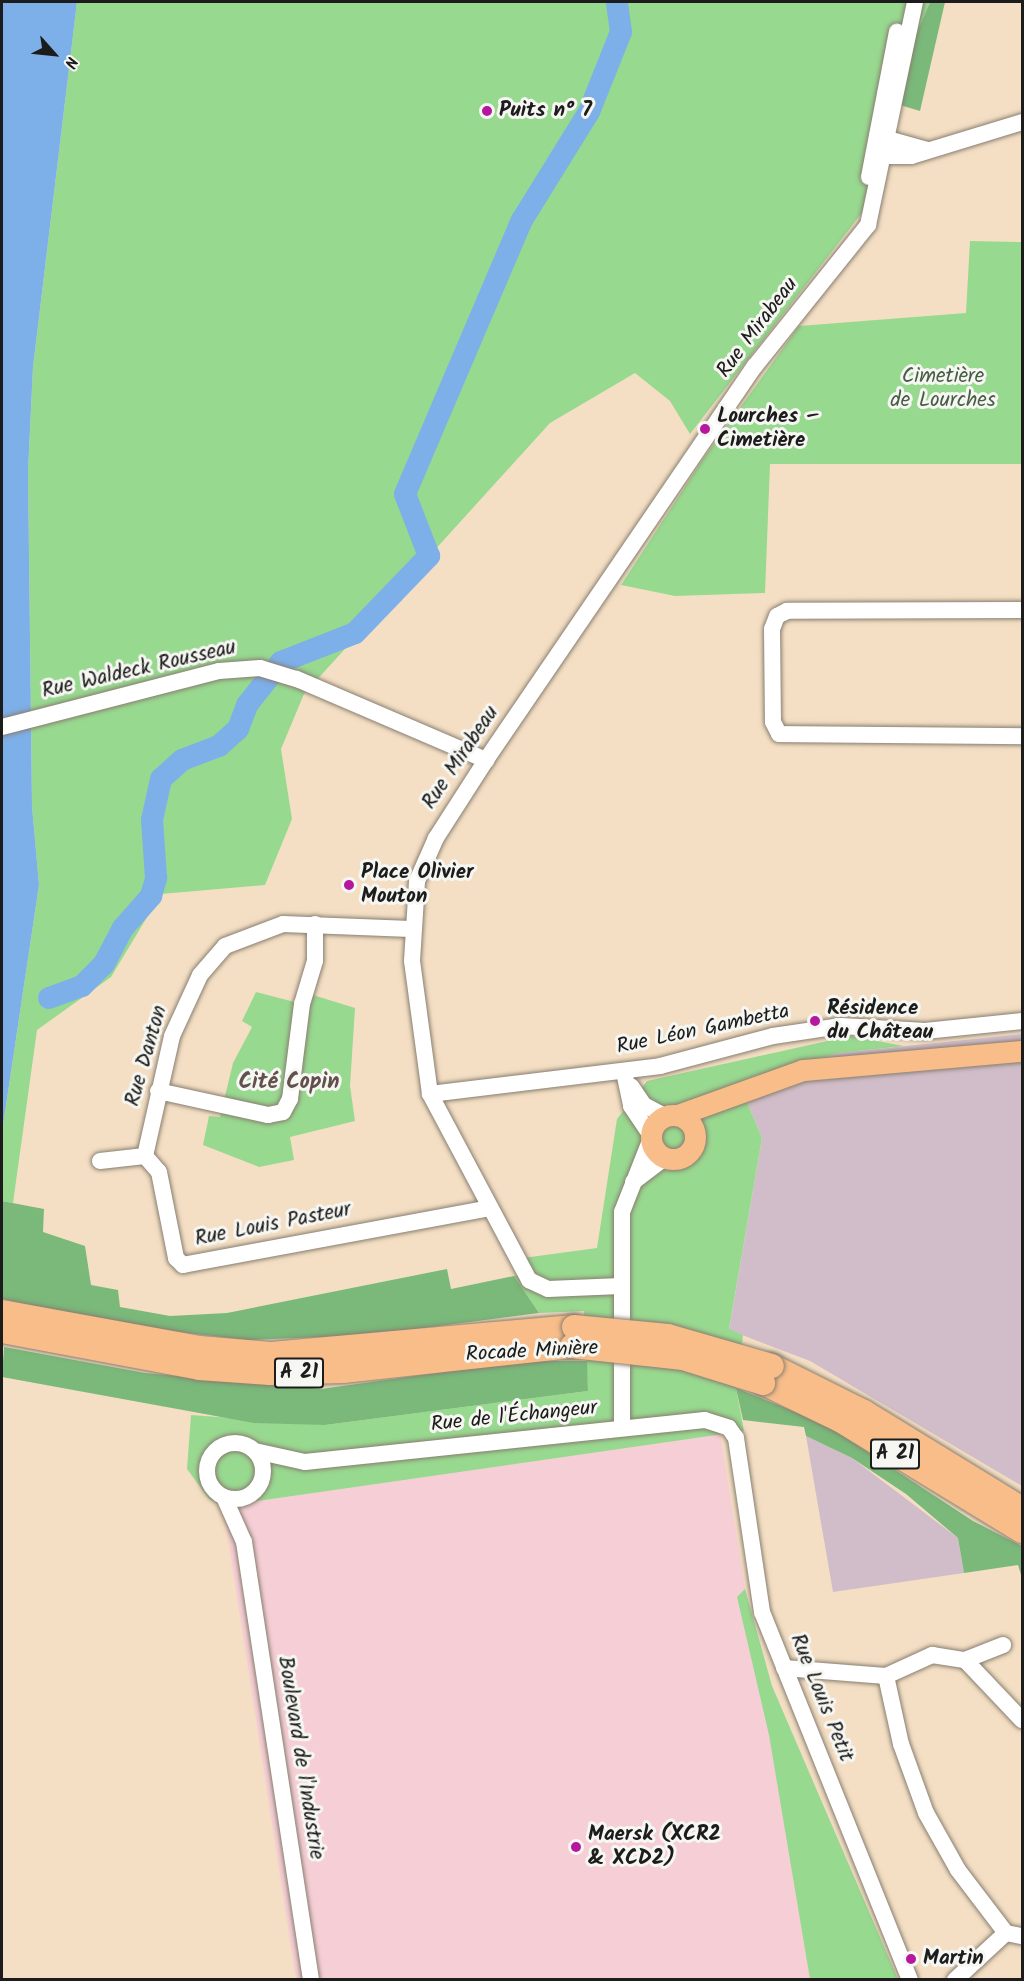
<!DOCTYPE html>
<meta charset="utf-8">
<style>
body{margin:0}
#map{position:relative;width:1024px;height:1981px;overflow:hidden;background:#f4dfc4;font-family:Kalam,sans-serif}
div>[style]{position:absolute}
.built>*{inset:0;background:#f6cfd6}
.industrial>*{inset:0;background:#d1bdc9}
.green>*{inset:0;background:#98d990}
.forest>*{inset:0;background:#7ab97a}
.water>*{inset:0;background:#7dafe9}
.river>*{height:22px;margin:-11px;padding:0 11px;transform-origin:11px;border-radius:11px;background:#7dafe9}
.roads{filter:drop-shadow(0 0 2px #887e70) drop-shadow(0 0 2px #887e70)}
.minor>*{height:16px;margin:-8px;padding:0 8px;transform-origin:8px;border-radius:8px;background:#fff}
.minor>.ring{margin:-8px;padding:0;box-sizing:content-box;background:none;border:16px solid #fff;border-radius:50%}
.major>*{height:21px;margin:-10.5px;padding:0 10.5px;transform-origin:10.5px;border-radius:10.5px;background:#f8bd89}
.major>.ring{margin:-10.5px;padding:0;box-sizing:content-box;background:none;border:21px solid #f8bd89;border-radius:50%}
.highway>*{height:24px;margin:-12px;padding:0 12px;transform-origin:12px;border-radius:12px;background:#f8bd89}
.bridges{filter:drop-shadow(0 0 2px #887e70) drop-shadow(0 0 2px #887e70)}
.highway-bridge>*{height:24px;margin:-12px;padding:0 12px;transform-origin:12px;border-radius:12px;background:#f8bd89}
.dots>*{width:16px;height:16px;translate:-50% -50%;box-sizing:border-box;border:3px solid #f6f6f2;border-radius:50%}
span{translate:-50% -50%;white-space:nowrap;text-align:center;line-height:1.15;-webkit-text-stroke:6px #f6f6f2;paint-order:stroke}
.shield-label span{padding:2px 4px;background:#f6f6f2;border:2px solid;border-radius:4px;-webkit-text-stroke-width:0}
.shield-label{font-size:20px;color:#1c1c1c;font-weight:700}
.poi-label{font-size:21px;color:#1c1c1c;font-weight:700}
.left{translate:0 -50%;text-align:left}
.street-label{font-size:21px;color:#1c1c1c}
.park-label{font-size:21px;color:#475e45}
.neighbourhood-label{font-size:22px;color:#62504d;font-weight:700}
.frame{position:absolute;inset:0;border:3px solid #1c1c1c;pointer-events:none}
.north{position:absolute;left:24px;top:24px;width:60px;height:60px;-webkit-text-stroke:4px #f6f6f2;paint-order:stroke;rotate:117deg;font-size:16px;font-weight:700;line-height:24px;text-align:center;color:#1c1c1c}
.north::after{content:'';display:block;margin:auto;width:21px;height:27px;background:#1c1c1c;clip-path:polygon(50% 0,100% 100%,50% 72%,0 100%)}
</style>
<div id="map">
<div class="built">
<i style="clip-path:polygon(720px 1432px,745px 1589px,772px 1686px,898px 1979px,296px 1979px,223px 1506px)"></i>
</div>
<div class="industrial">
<i style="clip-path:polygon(1022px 1034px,1022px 1486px,810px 1361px,729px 1330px,762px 1138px,739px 1083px,838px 1053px)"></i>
<i style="clip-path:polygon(806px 1436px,852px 1458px,958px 1538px,964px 1573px,833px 1592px)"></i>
</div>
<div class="green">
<i style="clip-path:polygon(77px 2px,930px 2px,914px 40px,882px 187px,690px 434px,670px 401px,635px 373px,550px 423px,304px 694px,281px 749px,292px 819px,265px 885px,161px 894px,111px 977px,37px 1030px,13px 1203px,2px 1201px,2px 1132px,39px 885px,32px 806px,28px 471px,33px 367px)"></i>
<i style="clip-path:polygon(970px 241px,1022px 242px,1022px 464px,770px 464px,765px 593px,675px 596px,621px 585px,703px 459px,799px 326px,966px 313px)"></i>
<i style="clip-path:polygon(256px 992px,310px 1006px,313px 995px,355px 1008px,350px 1086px,355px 1121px,290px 1137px,294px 1160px,259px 1167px,203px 1145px,209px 1116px,220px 1117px,233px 1063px,252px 1027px,242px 1021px)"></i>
<i style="clip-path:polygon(850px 1036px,904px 1046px,838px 1053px,739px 1083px,762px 1138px,729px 1329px,743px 1335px,736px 1388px,744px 1431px,223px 1506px,209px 1499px,187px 1469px,191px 1415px,325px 1425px,588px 1391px,584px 1311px,539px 1313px,514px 1276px,529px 1271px,523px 1258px,597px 1248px,617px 1119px,647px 1081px)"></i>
<i style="clip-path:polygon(745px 1589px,772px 1686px,898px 1979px,810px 1979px,769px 1735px,737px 1597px)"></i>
</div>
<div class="forest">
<i style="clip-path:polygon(930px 2px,945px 2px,920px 111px,900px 105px,914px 40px)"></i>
<i style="clip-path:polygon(2px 1201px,44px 1209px,43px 1232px,85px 1246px,91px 1285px,118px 1290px,120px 1307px,170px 1316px,227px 1313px,447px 1269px,451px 1289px,514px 1276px,539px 1313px,369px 1335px,247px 1340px,145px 1328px,2px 1299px)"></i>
<i style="clip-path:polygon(4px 1347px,145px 1373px,321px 1389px,523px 1361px,587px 1361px,588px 1391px,325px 1425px,254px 1423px,2px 1377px)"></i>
<i style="clip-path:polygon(736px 1388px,825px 1424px,973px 1521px,1022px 1546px,1022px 1578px,1018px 1565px,964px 1573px,958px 1538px,906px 1494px,852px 1458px,806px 1436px,804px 1427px,743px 1420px)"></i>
</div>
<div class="water">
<i style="clip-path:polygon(2px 2px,77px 2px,33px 367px,28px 471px,32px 806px,39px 885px,2px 1132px)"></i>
</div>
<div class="river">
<i style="left:49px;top:998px;width:35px;rotate:-20deg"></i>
<i style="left:82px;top:986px;width:31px;rotate:-45deg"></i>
<i style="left:104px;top:964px;width:41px;rotate:-62.2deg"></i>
<i style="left:123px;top:928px;width:43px;rotate:-48.8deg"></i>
<i style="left:151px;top:896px;width:19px;rotate:-74deg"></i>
<i style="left:156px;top:878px;width:58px;rotate:-93.9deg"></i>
<i style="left:152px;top:820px;width:42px;rotate:-77.6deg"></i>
<i style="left:161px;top:779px;width:28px;rotate:-42deg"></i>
<i style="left:182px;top:760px;width:40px;rotate:-21deg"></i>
<i style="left:219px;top:746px;width:25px;rotate:-42deg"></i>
<i style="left:238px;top:729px;width:26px;rotate:-69deg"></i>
<i style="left:247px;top:705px;width:55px;rotate:-51.7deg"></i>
<i style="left:281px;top:662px;width:79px;rotate:-21.4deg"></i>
<i style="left:355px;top:633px;width:107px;rotate:-46.1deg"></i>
<i style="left:429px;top:556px;width:66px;rotate:-111.2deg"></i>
<i style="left:405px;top:494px;width:298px;rotate:-66.9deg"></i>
<i style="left:522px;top:220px;width:127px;rotate:-58.2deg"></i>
<i style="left:589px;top:112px;width:86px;rotate:-68.2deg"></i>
<i style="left:621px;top:32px;width:30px;rotate:-98deg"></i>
</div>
<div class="roads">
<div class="minor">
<i style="left:877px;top:136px;width:52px;rotate:15.6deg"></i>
<i style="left:874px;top:156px;width:37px"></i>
<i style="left:911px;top:156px;width:116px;rotate:-17deg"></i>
<i style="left:869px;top:177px;width:148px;rotate:-79.1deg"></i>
<i style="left:1022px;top:610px;width:235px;rotate:179.8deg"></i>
<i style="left:787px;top:611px;width:11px;rotate:153deg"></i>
<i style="left:777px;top:616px;width:14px;rotate:111deg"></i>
<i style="left:772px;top:629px;width:93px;rotate:89.4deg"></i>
<i style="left:773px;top:722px;width:13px;rotate:63deg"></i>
<i style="left:779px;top:734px;width:243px;rotate:0.5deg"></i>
<i style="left:2px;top:727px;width:224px;rotate:-14.5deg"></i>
<i style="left:219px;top:671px;width:41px;rotate:-4.2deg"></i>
<i style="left:260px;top:668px;width:39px;rotate:17deg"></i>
<i style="left:297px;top:679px;width:206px;rotate:23.2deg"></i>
<i style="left:624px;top:1072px;width:35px;rotate:78deg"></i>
<i style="left:631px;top:1106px;width:34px;rotate:56deg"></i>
<i style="left:631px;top:1086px;width:23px;rotate:56deg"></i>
<i style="left:644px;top:1105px;width:24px;rotate:28deg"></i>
<i style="left:158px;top:1091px;width:113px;rotate:12.3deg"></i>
<i style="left:268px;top:1115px;width:15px;rotate:-11deg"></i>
<i style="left:283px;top:1112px;width:15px;rotate:-62deg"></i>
<i style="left:290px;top:1099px;width:96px;rotate:-82.8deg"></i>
<i style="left:302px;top:1004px;width:45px;rotate:-73.2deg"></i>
<i style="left:315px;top:961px;width:37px;rotate:-90deg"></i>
<i style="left:430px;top:1094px;width:232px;rotate:-6.9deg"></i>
<i style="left:660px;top:1066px;width:117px;rotate:-14.9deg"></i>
<i style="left:773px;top:1036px;width:69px;rotate:-8.4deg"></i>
<i style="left:841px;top:1026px;width:84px;rotate:3.4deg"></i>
<i style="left:925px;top:1031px;width:98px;rotate:-5.9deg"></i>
<i style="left:145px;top:1156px;width:21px;rotate:49deg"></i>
<i style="left:159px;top:1172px;width:88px;rotate:78.8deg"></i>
<i style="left:176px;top:1258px;width:10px;rotate:45deg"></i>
<i style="left:183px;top:1265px;width:312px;rotate:-10.5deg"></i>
<i style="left:100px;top:1161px;width:45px;rotate:-6.3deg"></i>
<i style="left:145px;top:1156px;width:123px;rotate:-77.3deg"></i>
<i style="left:172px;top:1036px;width:67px;rotate:-65.3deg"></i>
<i style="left:200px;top:975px;width:38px;rotate:-49deg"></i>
<i style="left:225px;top:946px;width:62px;rotate:-20.8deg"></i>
<i style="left:283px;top:924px;width:128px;rotate:2.2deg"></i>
<i style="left:633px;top:1182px;width:40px;rotate:-37deg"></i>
<i style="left:621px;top:1286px;width:73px;rotate:177.6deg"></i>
<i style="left:548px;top:1289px;width:21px;rotate:-155deg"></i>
<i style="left:529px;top:1280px;width:211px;rotate:-118deg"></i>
<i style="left:430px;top:1094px;width:134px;rotate:-97.7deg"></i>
<i style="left:412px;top:961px;width:80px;rotate:-86.4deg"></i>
<i style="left:417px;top:881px;width:47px;rotate:-66.2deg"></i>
<i style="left:436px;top:838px;width:93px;rotate:-57.3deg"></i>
<i style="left:486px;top:760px;width:477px;rotate:-55.7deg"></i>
<i style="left:755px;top:366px;width:181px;rotate:-51.3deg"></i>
<i style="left:868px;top:225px;width:228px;rotate:-78.1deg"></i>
<i style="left:622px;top:1428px;width:216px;rotate:-90deg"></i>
<i style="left:622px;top:1212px;width:76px;rotate:-68.5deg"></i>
<i class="ring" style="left:207px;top:1443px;width:40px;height:40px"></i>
<i style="left:255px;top:1451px;width:51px;rotate:12.4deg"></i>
<i style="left:305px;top:1462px;width:402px;rotate:-6deg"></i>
<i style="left:705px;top:1420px;width:25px;rotate:18deg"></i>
<i style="left:729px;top:1428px;width:12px;rotate:55deg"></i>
<i style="left:736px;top:1438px;width:176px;rotate:81.5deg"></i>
<i style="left:762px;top:1612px;width:397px;rotate:68.1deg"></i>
<i style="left:224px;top:1497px;width:49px;rotate:66deg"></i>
<i style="left:244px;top:1542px;width:443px;rotate:81.3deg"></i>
<i style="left:965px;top:1660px;width:83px;rotate:46.5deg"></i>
<i style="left:784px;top:1668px;width:102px;rotate:4.5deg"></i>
<i style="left:886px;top:1676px;width:51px;rotate:-24.5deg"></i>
<i style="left:932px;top:1655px;width:33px;rotate:9deg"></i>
<i style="left:965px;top:1660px;width:41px;rotate:-21.5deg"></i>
<i style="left:886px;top:1676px;width:70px;rotate:77.6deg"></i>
<i style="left:901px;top:1744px;width:73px;rotate:70.1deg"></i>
<i style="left:926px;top:1813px;width:65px;rotate:60.7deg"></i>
<i style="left:958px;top:1870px;width:79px;rotate:52.7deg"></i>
<i style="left:955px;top:1980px;width:69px;rotate:-42.7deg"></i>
<i style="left:1006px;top:1933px;width:16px;rotate:11deg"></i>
</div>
<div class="major">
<i class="ring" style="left:651px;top:1115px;width:23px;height:23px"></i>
<i style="left:678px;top:1115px;width:133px;rotate:-19.8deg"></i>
<i style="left:803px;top:1070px;width:220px;rotate:-5deg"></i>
</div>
<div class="highway">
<i style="left:2px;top:1312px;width:201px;rotate:10.3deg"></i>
<i style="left:200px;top:1348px;width:71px;rotate:4.8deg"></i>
<i style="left:271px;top:1354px;width:304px;rotate:-5.1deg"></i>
<i style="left:2px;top:1331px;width:200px;rotate:10.6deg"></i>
<i style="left:199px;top:1368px;width:71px;rotate:4deg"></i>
<i style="left:270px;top:1373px;width:73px;rotate:-1.6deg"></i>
<i style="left:343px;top:1371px;width:230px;rotate:-6.2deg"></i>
<i style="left:772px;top:1366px;width:103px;rotate:26.6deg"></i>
<i style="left:864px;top:1412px;width:185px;rotate:31.5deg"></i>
<i style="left:763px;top:1383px;width:85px;rotate:25.7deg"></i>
<i style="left:840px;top:1420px;width:213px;rotate:31.4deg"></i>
</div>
</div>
<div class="bridges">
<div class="highway-bridge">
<i style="left:574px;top:1327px;width:94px;rotate:5.5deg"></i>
<i style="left:668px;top:1336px;width:108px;rotate:16.1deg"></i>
<i style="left:572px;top:1346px;width:112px;rotate:6.2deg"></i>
<i style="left:683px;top:1358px;width:84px;rotate:17.4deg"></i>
</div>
</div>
<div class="dots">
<i style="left:487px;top:111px;background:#b5179e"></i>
<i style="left:705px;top:429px;background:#b5179e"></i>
<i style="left:349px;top:885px;background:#b5179e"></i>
<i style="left:815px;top:1021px;background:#b5179e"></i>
<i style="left:576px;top:1847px;background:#b5179e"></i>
<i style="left:911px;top:1959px;background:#b5179e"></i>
</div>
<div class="shield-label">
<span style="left:299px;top:1373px">A 21</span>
<span style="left:895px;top:1454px">A 21</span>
</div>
<div class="poi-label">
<span class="left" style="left:499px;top:111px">Puits n° 7</span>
<span class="left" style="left:717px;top:429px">Lourches –<br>Cimetière</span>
<span class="left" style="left:361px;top:885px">Place Olivier<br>Mouton</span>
<span class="left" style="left:827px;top:1021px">Résidence<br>du Château</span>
<span class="left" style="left:588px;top:1847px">Maersk (XCR2<br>&amp; XCD2)</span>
<span class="left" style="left:923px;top:1959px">Martin</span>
</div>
<div class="street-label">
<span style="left:758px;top:328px;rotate:-53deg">Rue Mirabeau</span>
<span style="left:139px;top:670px;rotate:-13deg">Rue Waldeck Rousseau</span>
<span style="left:461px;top:758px;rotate:-56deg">Rue Mirabeau</span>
<span style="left:703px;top:1030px;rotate:-12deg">Rue Léon Gambetta</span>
<span style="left:147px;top:1056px;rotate:-74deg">Rue Danton</span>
<span style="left:273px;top:1225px;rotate:-11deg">Rue Louis Pasteur</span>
<span style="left:532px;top:1352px;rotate:-3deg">Rocade Minière</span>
<span style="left:514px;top:1417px;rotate:-6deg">Rue de l'Échangeur</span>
<span style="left:821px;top:1698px;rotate:68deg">Rue Louis Petit</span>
<span style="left:300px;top:1758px;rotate:81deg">Boulevard de l'Industrie</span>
</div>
<div class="park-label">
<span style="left:943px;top:389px">Cimetière<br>de Lourches</span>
</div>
<div class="neighbourhood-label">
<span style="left:289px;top:1083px">Cité Copin</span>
</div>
<div class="frame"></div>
<div class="north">N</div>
</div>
